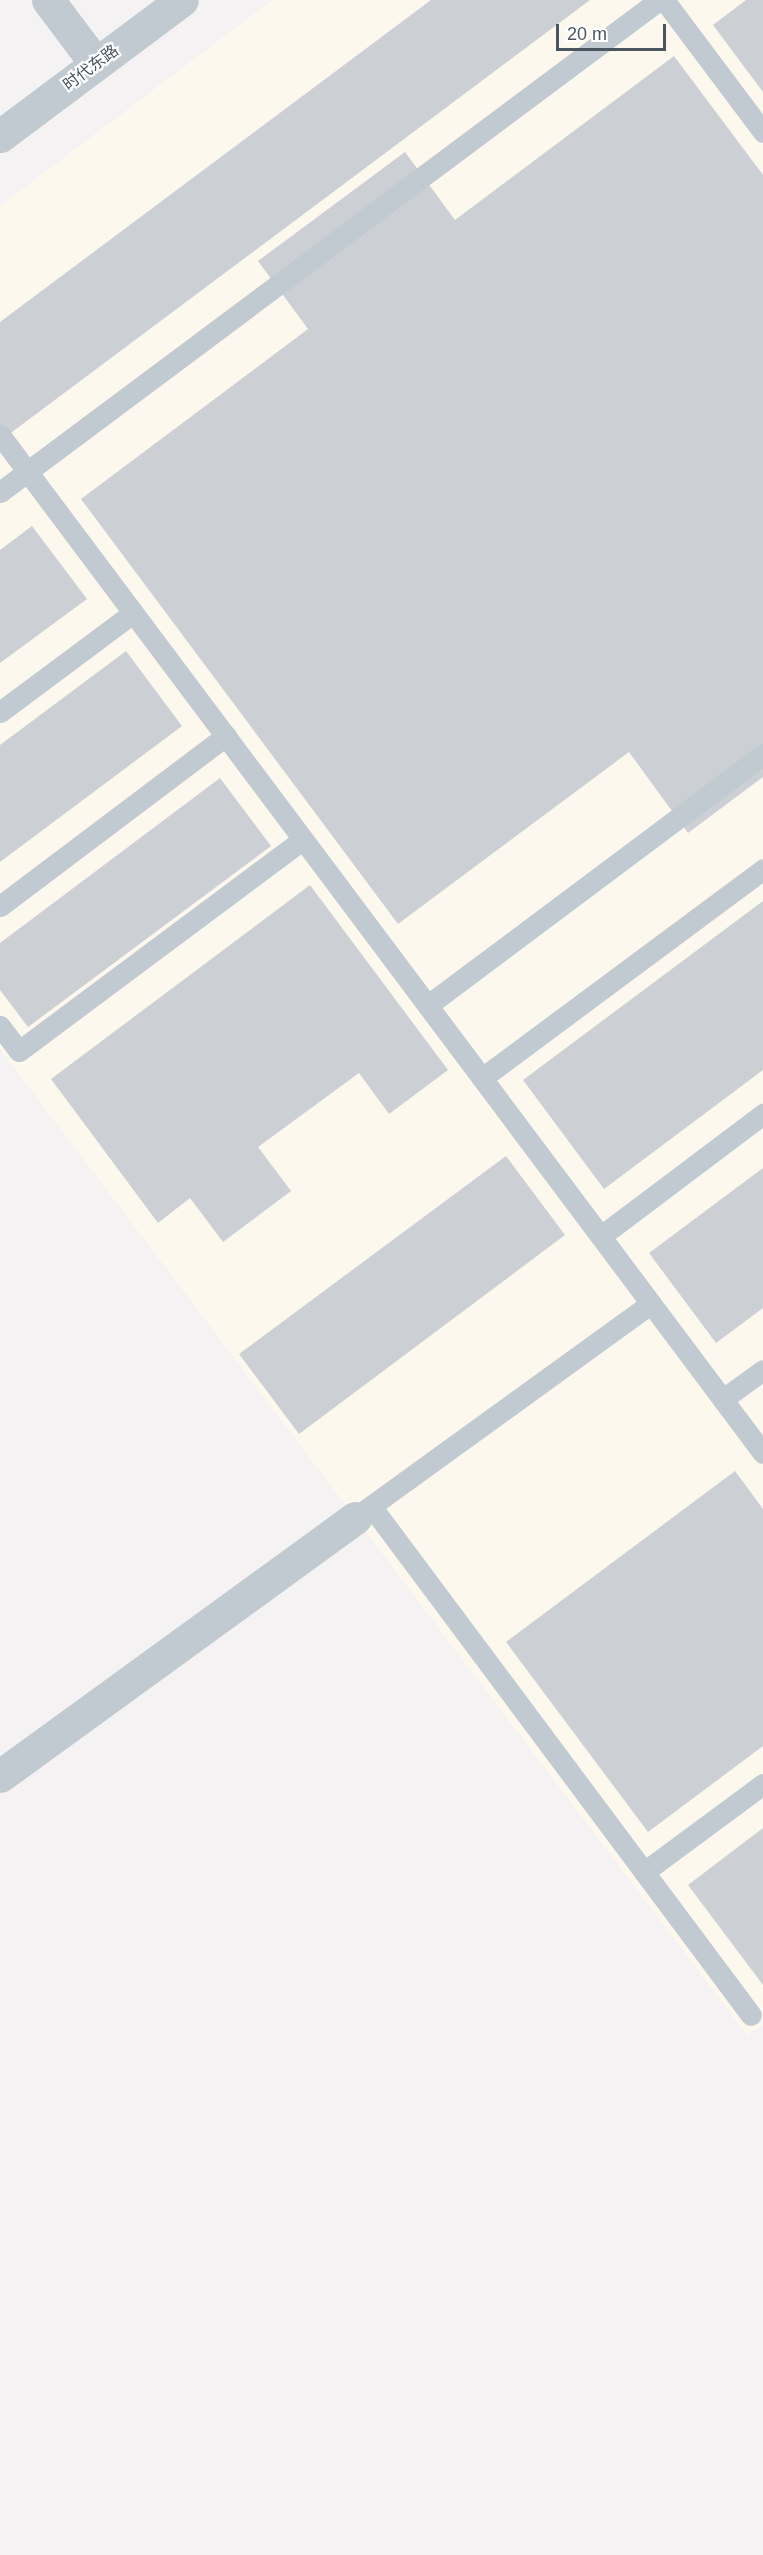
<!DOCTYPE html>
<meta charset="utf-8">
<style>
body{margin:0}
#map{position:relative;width:763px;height:2555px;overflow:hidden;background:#f4f2f2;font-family:Arial,"Noto Sans SC",sans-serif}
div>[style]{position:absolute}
.commercial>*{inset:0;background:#fcf8ee}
.building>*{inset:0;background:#cccfd4}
.service>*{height:21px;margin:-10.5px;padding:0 10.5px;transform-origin:10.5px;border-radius:10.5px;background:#c1cad0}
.minor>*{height:33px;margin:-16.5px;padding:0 16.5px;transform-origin:16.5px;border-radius:16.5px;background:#c1cad0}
.tertiary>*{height:33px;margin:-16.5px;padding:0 16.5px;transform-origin:16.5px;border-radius:16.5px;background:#c1cad0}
span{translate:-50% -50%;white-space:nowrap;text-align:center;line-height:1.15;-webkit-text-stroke:4.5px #fff;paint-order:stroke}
.street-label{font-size:16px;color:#4a565f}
.scale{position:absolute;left:556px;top:24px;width:110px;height:27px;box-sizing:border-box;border:3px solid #4a565f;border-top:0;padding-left:8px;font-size:18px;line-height:21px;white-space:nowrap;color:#4a565f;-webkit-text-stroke:4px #fff;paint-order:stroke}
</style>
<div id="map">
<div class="commercial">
<i style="clip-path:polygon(272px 0,763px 0,763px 2025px,747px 2035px,0 1049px,0 206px)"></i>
</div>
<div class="building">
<i style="clip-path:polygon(431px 0,590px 0,0 441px,0 322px)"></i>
<i style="clip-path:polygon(746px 0,763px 0,763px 92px,713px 25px)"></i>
<i style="clip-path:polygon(674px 56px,763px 175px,763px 777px,688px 833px,629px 752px,398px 924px,81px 499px,308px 329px,258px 261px,405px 152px,455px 220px)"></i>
<i style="clip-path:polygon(32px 526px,87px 599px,0 663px,0 550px)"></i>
<i style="clip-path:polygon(126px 651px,182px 726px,0 862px,0 745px)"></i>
<i style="clip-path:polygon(220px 778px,271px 846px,28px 1027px,0 990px,0 943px)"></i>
<i style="clip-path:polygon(310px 885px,448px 1070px,389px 1114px,359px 1073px,258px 1147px,291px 1191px,223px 1242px,190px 1198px,158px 1223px,51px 1079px)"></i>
<i style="clip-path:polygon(763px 901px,763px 1070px,604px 1189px,523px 1080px)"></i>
<i style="clip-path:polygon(506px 1156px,565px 1235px,299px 1434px,239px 1354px)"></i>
<i style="clip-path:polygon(763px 1168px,763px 1308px,716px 1343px,649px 1253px)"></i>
<i style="clip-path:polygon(735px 1471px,763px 1509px,763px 1746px,648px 1832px,506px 1642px)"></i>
<i style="clip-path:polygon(763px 1828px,763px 1985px,688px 1885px)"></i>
</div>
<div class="service">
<i style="left:664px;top:0;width:165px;rotate:53.1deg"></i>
<i style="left:0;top:435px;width:1272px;rotate:53.15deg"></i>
<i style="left:0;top:492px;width:822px;rotate:-36.74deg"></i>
<i style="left:0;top:712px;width:166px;rotate:-36.7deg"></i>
<i style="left:0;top:906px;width:283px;rotate:-37deg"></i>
<i style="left:428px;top:1005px;width:419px;rotate:-36.8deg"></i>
<i style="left:0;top:1026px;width:31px;rotate:53deg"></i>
<i style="left:19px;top:1051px;width:354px;rotate:-36.7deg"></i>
<i style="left:482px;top:1078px;width:350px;rotate:-36.6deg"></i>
<i style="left:601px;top:1236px;width:203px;rotate:-37deg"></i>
<i style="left:723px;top:1399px;width:49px;rotate:-35.9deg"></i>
<i style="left:371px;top:1506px;width:635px;rotate:53.26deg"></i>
<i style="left:360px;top:1514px;width:359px;rotate:-35.9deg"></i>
<i style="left:644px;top:1872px;width:148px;rotate:-36.5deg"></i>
</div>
<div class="minor">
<i style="left:48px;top:0;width:80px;rotate:53.1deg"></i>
<i style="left:0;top:1776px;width:439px;rotate:-36deg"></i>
</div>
<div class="tertiary">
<i style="left:0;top:136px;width:227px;rotate:-36.8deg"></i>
</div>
<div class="street-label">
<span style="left:91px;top:68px;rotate:-37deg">时代东路</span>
</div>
<div class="scale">20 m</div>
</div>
